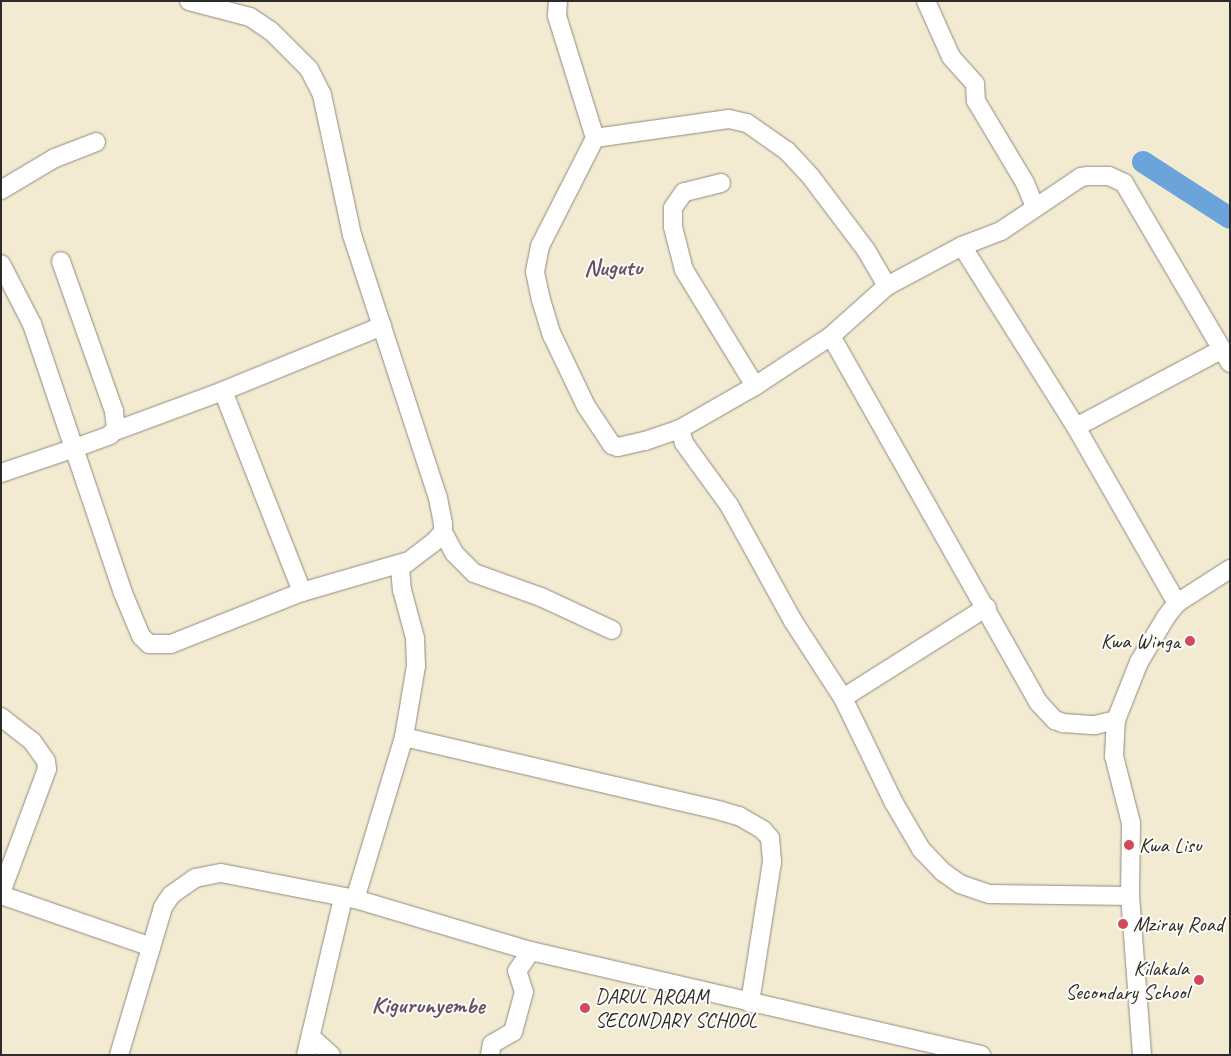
<!DOCTYPE html>
<style>
body{margin:0}
#map{position:relative;width:1231px;height:1056px;overflow:hidden;background:#f3ead2;font-family:Caveat,sans-serif}
div>[style]{position:absolute}
.river>*{height:22px;margin:-11px;padding:0 11px;transform-origin:11px;border-radius:11px;background:#6aa4da}
.roads{filter:drop-shadow(0 0 1px #8f8a7e) drop-shadow(0 0 1px #8f8a7e)}
.minor>*{height:18px;margin:-9px;padding:0 9px;transform-origin:9px;border-radius:9px;background:#fff}
.dots>*{width:14px;height:14px;translate:-50% -50%;box-sizing:border-box;border:2px solid #fdfcf7;border-radius:50%}
span{translate:-50% -50%;white-space:nowrap;text-align:center;line-height:1.15;-webkit-text-stroke:4px #fdfcf7;paint-order:stroke}
.poi-label{font-size:21px;color:#2b2b2b}
.right{translate:-100% -50%;text-align:right}
.left{translate:0 -50%;text-align:left}
.quarter-label{font-size:24px;color:#655364;font-weight:700}
.frame{position:absolute;inset:0;border:2px solid #2b2b2b;pointer-events:none}
</style>
<div id="map">
<div class="river">
<i style="left:1143px;top:162px;width:103px;rotate:32.8deg"></i>
</div>
<div class="roads">
<div class="minor">
<i style="left:189px;top:1px;width:63px;rotate:14.7deg"></i>
<i style="left:250px;top:17px;width:25px;rotate:34deg"></i>
<i style="left:271px;top:31px;width:54px;rotate:45deg"></i>
<i style="left:309px;top:69px;width:29px;rotate:63deg"></i>
<i style="left:322px;top:95px;width:143px;rotate:77.9deg"></i>
<i style="left:352px;top:235px;width:277px;rotate:71.9deg"></i>
<i style="left:438px;top:498px;width:26px;rotate:79deg"></i>
<i style="left:443px;top:524px;width:8px;rotate:90deg"></i>
<i style="left:443px;top:532px;width:13px;rotate:132deg"></i>
<i style="left:434px;top:542px;width:43px;rotate:142.6deg"></i>
<i style="left:400px;top:568px;width:22px;rotate:85deg"></i>
<i style="left:402px;top:590px;width:50px;rotate:74.8deg"></i>
<i style="left:415px;top:638px;width:28px;rotate:88deg"></i>
<i style="left:416px;top:666px;width:72px;rotate:99.6deg"></i>
<i style="left:404px;top:737px;width:169px;rotate:106.8deg"></i>
<i style="left:558px;top:1px;width:15px;rotate:94deg"></i>
<i style="left:557px;top:16px;width:128px;rotate:72.7deg"></i>
<i style="left:595px;top:138px;width:121px;rotate:117deg"></i>
<i style="left:540px;top:246px;width:26px;rotate:101deg"></i>
<i style="left:535px;top:272px;width:29px;rotate:78deg"></i>
<i style="left:541px;top:300px;width:37px;rotate:73deg"></i>
<i style="left:552px;top:335px;width:79px;rotate:64.4deg"></i>
<i style="left:586px;top:406px;width:47px;rotate:56.3deg"></i>
<i style="left:612px;top:445px;width:6px;rotate:18deg"></i>
<i style="left:618px;top:447px;width:28px;rotate:-13deg"></i>
<i style="left:645px;top:441px;width:37px;rotate:-19deg"></i>
<i style="left:926px;top:1px;width:61px;rotate:65.9deg"></i>
<i style="left:951px;top:57px;width:36px;rotate:48deg"></i>
<i style="left:975px;top:84px;width:17px;rotate:87deg"></i>
<i style="left:976px;top:101px;width:96px;rotate:59.1deg"></i>
<i style="left:1025px;top:183px;width:26px;rotate:67deg"></i>
<i style="left:595px;top:138px;width:135px;rotate:-8.1deg"></i>
<i style="left:729px;top:119px;width:18px;rotate:13deg"></i>
<i style="left:747px;top:123px;width:49px;rotate:35deg"></i>
<i style="left:787px;top:151px;width:35px;rotate:47deg"></i>
<i style="left:811px;top:177px;width:91px;rotate:53deg"></i>
<i style="left:866px;top:250px;width:42px;rotate:59.7deg"></i>
<i style="left:721px;top:183px;width:38px;rotate:166deg"></i>
<i style="left:684px;top:192px;width:19px;rotate:125deg"></i>
<i style="left:673px;top:208px;width:19px;rotate:90deg"></i>
<i style="left:673px;top:227px;width:44px;rotate:75.7deg"></i>
<i style="left:684px;top:270px;width:136px;rotate:58.5deg"></i>
<i style="left:1px;top:190px;width:63px;rotate:-30.7deg"></i>
<i style="left:55px;top:158px;width:44px;rotate:-21.3deg"></i>
<i style="left:962px;top:246px;width:214px;rotate:57.8deg"></i>
<i style="left:1076px;top:427px;width:203px;rotate:60.2deg"></i>
<i style="left:1px;top:264px;width:68px;rotate:62.7deg"></i>
<i style="left:32px;top:324px;width:284px;rotate:71.3deg"></i>
<i style="left:123px;top:593px;width:47px;rotate:67.3deg"></i>
<i style="left:141px;top:636px;width:11px;rotate:45deg"></i>
<i style="left:149px;top:644px;width:22px"></i>
<i style="left:171px;top:644px;width:141px;rotate:-21.7deg"></i>
<i style="left:302px;top:592px;width:107px;rotate:-16.2deg"></i>
<i style="left:831px;top:336px;width:420px;rotate:60.5deg"></i>
<i style="left:1038px;top:702px;width:25px;rotate:47deg"></i>
<i style="left:1055px;top:720px;width:9px;rotate:21deg"></i>
<i style="left:1063px;top:723px;width:32px;rotate:4deg"></i>
<i style="left:1095px;top:725px;width:22px;rotate:-13deg"></i>
<i style="left:223px;top:391px;width:216px;rotate:68.5deg"></i>
<i style="left:1076px;top:427px;width:164px;rotate:-28deg"></i>
<i style="left:115px;top:431px;width:115px;rotate:-20.3deg"></i>
<i style="left:223px;top:391px;width:172px;rotate:-22.2deg"></i>
<i style="left:1px;top:473px;width:78px;rotate:-18.7deg"></i>
<i style="left:75px;top:448px;width:37px;rotate:-20deg"></i>
<i style="left:110px;top:435px;width:9px;rotate:-49deg"></i>
<i style="left:116px;top:428px;width:17px;rotate:-97deg"></i>
<i style="left:114px;top:411px;width:159px;rotate:-109.5deg"></i>
<i style="left:443px;top:532px;width:24px;rotate:62deg"></i>
<i style="left:454px;top:553px;width:28px;rotate:45deg"></i>
<i style="left:474px;top:573px;width:71px;rotate:19.7deg"></i>
<i style="left:541px;top:597px;width:78px;rotate:24.9deg"></i>
<i style="left:843px;top:698px;width:170px;rotate:-32.3deg"></i>
<i style="left:1px;top:717px;width:39px;rotate:38deg"></i>
<i style="left:32px;top:741px;width:24px;rotate:55deg"></i>
<i style="left:46px;top:761px;width:8px;rotate:83deg"></i>
<i style="left:47px;top:769px;width:132px;rotate:110.4deg"></i>
<i style="left:404px;top:737px;width:326px;rotate:13.1deg"></i>
<i style="left:721px;top:811px;width:19px;rotate:16deg"></i>
<i style="left:739px;top:816px;width:28px;rotate:30deg"></i>
<i style="left:763px;top:830px;width:11px;rotate:49deg"></i>
<i style="left:770px;top:838px;width:24px;rotate:85deg"></i>
<i style="left:772px;top:862px;width:143px;rotate:98.9deg"></i>
<i style="left:1px;top:895px;width:159px;rotate:19.1deg"></i>
<i style="left:1130px;top:896px;width:141px;rotate:-179.2deg"></i>
<i style="left:989px;top:894px;width:31px;rotate:-161deg"></i>
<i style="left:960px;top:884px;width:21px;rotate:-145deg"></i>
<i style="left:943px;top:872px;width:32px;rotate:-134deg"></i>
<i style="left:921px;top:849px;width:53px;rotate:-120.4deg"></i>
<i style="left:894px;top:803px;width:117px;rotate:-115.9deg"></i>
<i style="left:843px;top:698px;width:92px;rotate:-123deg"></i>
<i style="left:793px;top:621px;width:132px;rotate:-118.9deg"></i>
<i style="left:729px;top:505px;width:77px;rotate:-126deg"></i>
<i style="left:684px;top:443px;width:15px;rotate:-106deg"></i>
<i style="left:680px;top:429px;width:86px;rotate:-29.8deg"></i>
<i style="left:755px;top:386px;width:91px;rotate:-33.3deg"></i>
<i style="left:831px;top:336px;width:75px;rotate:-41.8deg"></i>
<i style="left:887px;top:286px;width:85px;rotate:-28.1deg"></i>
<i style="left:962px;top:246px;width:42px;rotate:-21deg"></i>
<i style="left:1001px;top:231px;width:97px;rotate:-34deg"></i>
<i style="left:1081px;top:177px;width:7px;rotate:-8deg"></i>
<i style="left:1088px;top:176px;width:21px"></i>
<i style="left:1109px;top:176px;width:17px;rotate:25deg"></i>
<i style="left:1124px;top:183px;width:209px;rotate:59.5deg"></i>
<i style="left:311px;top:1037px;width:27px;rotate:42deg"></i>
<i style="left:119px;top:1055px;width:154px;rotate:-73.4deg"></i>
<i style="left:163px;top:907px;width:14px;rotate:-56deg"></i>
<i style="left:171px;top:895px;width:29px;rotate:-35deg"></i>
<i style="left:195px;top:878px;width:26px;rotate:-11deg"></i>
<i style="left:221px;top:873px;width:136px;rotate:11deg"></i>
<i style="left:355px;top:899px;width:184px;rotate:16.5deg"></i>
<i style="left:531px;top:951px;width:462px;rotate:13deg"></i>
<i style="left:306px;top:1055px;width:161px;rotate:-76.7deg"></i>
<i style="left:490px;top:1055px;width:11px;rotate:-80deg"></i>
<i style="left:492px;top:1044px;width:24px;rotate:-30deg"></i>
<i style="left:513px;top:1032px;width:41px;rotate:-74.6deg"></i>
<i style="left:524px;top:992px;width:22px;rotate:-108deg"></i>
<i style="left:517px;top:971px;width:24px;rotate:-55deg"></i>
<i style="left:1142px;top:1055px;width:159px;rotate:-94.3deg"></i>
<i style="left:1130px;top:896px;width:73px;rotate:-89.2deg"></i>
<i style="left:1131px;top:823px;width:69px;rotate:-104.2deg"></i>
<i style="left:1114px;top:756px;width:36px;rotate:-87deg"></i>
<i style="left:1116px;top:720px;width:62px;rotate:-68.4deg"></i>
<i style="left:1139px;top:662px;width:52px;rotate:-59deg"></i>
<i style="left:1166px;top:617px;width:18px;rotate:-52deg"></i>
<i style="left:1177px;top:603px;width:63px;rotate:-32.7deg"></i>
</div>
</div>
<div class="dots">
<i style="left:1190px;top:641px;background:#d1495b"></i>
<i style="left:1129px;top:845px;background:#d1495b"></i>
<i style="left:1123px;top:924px;background:#d1495b"></i>
<i style="left:1199px;top:980px;background:#d1495b"></i>
<i style="left:585px;top:1008px;background:#d1495b"></i>
</div>
<div class="poi-label">
<span class="right" style="left:1180px;top:641px">Kwa Winga</span>
<span class="left" style="left:1139px;top:845px">Kwa Lisu</span>
<span class="left" style="left:1133px;top:924px">Mziray Road</span>
<span class="right" style="left:1189px;top:980px">Kilakala<br>Secondary School</span>
<span class="left" style="left:595px;top:1008px">DARUL ARQAM<br>SECONDARY SCHOOL</span>
</div>
<div class="quarter-label">
<span style="left:613px;top:268px">Nugutu</span>
<span style="left:428px;top:1006px">Kigurunyembe</span>
</div>
<div class="frame"></div>
</div>
